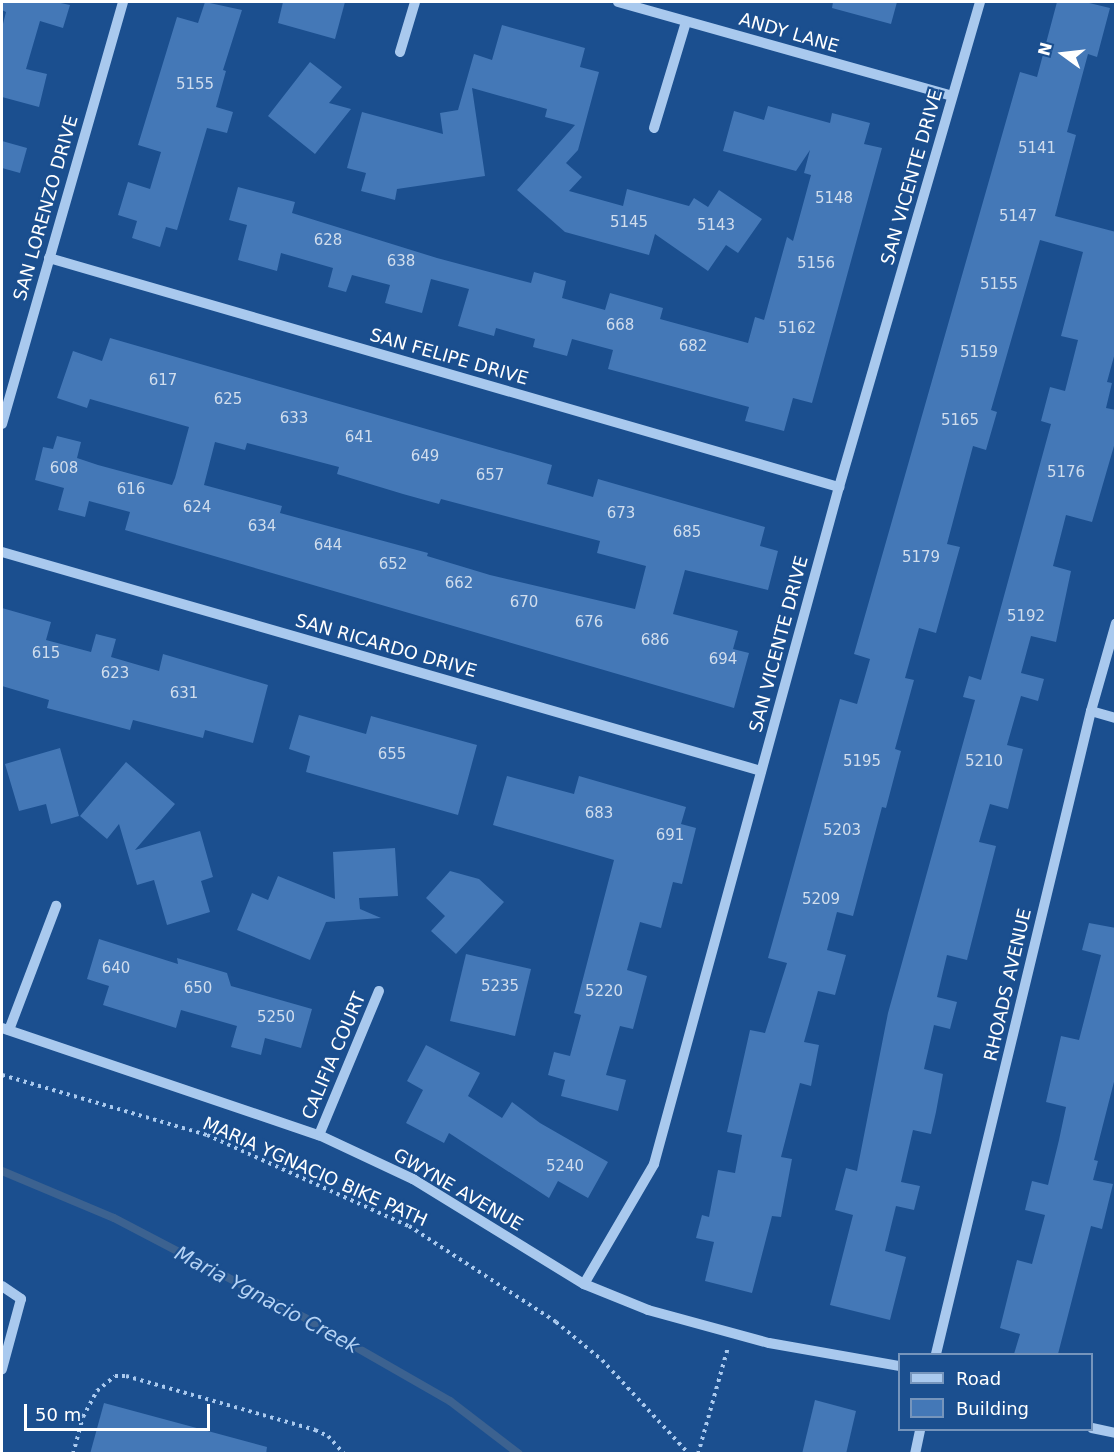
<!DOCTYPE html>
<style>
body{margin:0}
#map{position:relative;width:1117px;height:1455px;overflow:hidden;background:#1b4f8f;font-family:"DejaVu Sans",sans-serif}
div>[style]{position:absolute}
.stream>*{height:8px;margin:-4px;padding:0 4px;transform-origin:4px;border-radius:4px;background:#3c6290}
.building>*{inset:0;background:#4478b7}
.path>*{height:4px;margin-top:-2px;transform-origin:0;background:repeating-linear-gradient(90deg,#a9c9ee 0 3px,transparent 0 7.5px)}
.minor>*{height:10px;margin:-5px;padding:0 5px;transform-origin:5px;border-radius:5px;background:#a9c9ee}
span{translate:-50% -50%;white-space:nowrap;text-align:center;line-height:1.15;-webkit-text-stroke:4.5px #1b4f8f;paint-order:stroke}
.number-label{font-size:15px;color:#d0dded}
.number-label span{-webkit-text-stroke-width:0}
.street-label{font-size:18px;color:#fff}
.water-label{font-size:20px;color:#b5d3f5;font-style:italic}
.frame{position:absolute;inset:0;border:3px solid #fff;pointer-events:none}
.legend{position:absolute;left:898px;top:1353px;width:195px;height:78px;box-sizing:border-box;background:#1b4f8f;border:2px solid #7695bc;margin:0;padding:8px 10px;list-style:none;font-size:18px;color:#fff}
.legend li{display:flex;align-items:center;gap:12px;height:30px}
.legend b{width:30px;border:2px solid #7695bc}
.north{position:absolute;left:1033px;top:24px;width:60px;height:60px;-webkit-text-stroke:4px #1b4f8f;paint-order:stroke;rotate:285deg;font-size:16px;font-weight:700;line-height:24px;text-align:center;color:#fff}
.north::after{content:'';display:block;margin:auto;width:21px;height:27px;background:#fff;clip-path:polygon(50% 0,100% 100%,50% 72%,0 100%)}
.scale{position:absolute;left:24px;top:1404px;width:186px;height:27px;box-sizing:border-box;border:3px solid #fff;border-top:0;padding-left:8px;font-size:18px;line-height:21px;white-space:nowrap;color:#fff;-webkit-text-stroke:4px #1b4f8f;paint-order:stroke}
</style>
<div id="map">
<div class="stream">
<i style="left:2px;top:1171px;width:121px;rotate:22.8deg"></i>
<i style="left:114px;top:1218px;width:216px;rotate:27.6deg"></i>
<i style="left:305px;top:1318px;width:167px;rotate:29.8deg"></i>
<i style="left:450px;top:1401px;width:87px;rotate:37.5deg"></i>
</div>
<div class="building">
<i style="clip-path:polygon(2px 2px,56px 2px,70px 5px,63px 28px,40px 21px,26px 69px,47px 74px,39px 107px,2px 97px,2px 28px,6px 12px,2px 10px)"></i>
<i style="clip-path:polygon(205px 2px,242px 10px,223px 70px,226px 71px,216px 107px,233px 112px,227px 133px,207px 128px,177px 230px,166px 227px,160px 247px,132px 238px,137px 221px,118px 215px,128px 182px,150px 189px,161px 152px,138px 145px,177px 17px,198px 23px)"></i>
<i style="clip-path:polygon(283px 2px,345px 2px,335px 39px,278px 23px)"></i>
<i style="clip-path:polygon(833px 2px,897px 2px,891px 24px,832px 8px)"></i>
<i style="clip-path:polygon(1057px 2px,1085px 2px,1110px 8px,1097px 57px,1088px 54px,1067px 132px,1076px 135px,1055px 216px,1116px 232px,1116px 349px,1107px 382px,1112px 383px,1106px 408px,1116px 410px,1116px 439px,1092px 522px,1066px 515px,1053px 566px,1071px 571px,1056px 642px,1031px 636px,1021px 673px,1044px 679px,1038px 701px,1021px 696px,1007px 745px,1023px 749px,1008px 809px,990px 804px,979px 842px,996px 846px,967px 960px,947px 955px,937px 997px,957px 1002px,950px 1029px,934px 1025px,924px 1069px,943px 1074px,936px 1112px,931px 1134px,913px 1130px,901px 1182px,920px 1186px,914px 1210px,896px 1206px,885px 1251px,906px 1257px,890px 1320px,830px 1305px,853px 1215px,835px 1210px,846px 1168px,857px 1171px,888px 1013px,975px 700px,963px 697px,969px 676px,981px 680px,1051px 424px,1041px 421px,1050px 387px,1065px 391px,1078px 340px,1061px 336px,1083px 252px,1040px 240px,991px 410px,997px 412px,986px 450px,973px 446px,947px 544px,960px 547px,936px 633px,919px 628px,905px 678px,914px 680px,895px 749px,901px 751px,886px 808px,882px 807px,853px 916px,837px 912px,827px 950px,846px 955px,835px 995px,818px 991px,804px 1042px,819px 1045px,811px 1086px,800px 1083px,781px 1157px,792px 1159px,781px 1217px,772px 1216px,752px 1293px,705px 1281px,714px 1242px,696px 1238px,702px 1215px,709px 1217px,718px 1170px,735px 1173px,742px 1135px,727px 1132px,750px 1030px,765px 1033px,787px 963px,768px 958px,786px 894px,840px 699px,857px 704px,870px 659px,854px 654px,1020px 72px,1037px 77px)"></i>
<i style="clip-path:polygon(502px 25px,585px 48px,580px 67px,599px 72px,578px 150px,566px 163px,582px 177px,569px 191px,623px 206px,627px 189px,689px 206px,694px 198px,708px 207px,719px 190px,762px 219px,738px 253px,726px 245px,708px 271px,655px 234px,649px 255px,565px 232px,517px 190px,575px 125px,545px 117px,547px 109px,472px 88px,485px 176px,397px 189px,395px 200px,361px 191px,366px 173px,347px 168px,362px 112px,443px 134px,440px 113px,458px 110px,474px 54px,492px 60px)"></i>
<i style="clip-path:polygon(310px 62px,342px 87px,329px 103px,351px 109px,315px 154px,268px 116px)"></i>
<i style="clip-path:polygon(768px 106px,830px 123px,832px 113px,870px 123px,864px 144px,882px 148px,812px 403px,793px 398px,784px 431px,745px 421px,749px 407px,608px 369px,613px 350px,572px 339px,567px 356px,533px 347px,535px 339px,496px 328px,494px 336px,458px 326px,469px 289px,431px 279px,422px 313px,385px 303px,390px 285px,352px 275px,346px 292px,328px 287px,333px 268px,281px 253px,277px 271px,238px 260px,247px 225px,229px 220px,238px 187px,295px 202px,292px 213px,437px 258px,531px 283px,534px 272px,566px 281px,562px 298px,605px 310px,610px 293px,663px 308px,660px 319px,748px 343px,755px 317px,764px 320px,787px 237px,793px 241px,811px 175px,804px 173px,810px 150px,796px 171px,723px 151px,734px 111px,764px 120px)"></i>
<i style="clip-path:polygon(2px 141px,27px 148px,20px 173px,2px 168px)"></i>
<i style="clip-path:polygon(evenodd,110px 338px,552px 465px,547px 484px,593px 497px,598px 479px,765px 527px,760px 546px,778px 551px,768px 590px,685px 570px,673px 614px,738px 631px,733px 649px,749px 653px,734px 708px,125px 530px,130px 512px,89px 501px,85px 517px,58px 510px,64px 488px,35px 480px,43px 447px,53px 449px,57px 436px,81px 442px,77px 458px,98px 465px,172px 485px,175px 478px,189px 427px,90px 399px,87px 408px,57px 398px,73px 351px,102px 361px,110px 338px,215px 442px,245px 450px,247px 443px,339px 467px,337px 474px,403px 494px,439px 504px,441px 499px,600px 541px,597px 553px,646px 566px,635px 609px,490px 575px,427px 556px,428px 553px,280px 513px,282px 506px,204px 485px,215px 442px)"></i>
<i style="clip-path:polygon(2px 608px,51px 622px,46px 640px,91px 652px,96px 634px,116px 639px,111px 657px,159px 671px,163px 654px,268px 685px,253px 743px,205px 730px,203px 738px,133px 720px,130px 730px,47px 708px,49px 700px,2px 686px)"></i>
<i style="clip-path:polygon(299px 715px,366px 734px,371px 716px,477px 745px,458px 815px,306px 772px,310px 756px,289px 749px)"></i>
<i style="clip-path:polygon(60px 748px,79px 816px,51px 824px,46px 804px,19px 811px,5px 764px)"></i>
<i style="clip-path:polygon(126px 762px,175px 804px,135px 850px,200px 831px,213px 877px,201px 881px,210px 912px,167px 925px,154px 880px,137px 885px,119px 824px,107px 839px,80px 816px)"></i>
<i style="clip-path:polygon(507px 776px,574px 794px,579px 776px,686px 807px,681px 824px,696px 828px,682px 884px,673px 882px,661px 928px,640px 922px,627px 970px,647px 976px,633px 1029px,620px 1026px,606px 1075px,626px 1080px,618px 1111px,561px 1096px,565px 1080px,548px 1075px,554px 1052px,570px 1056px,581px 1015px,574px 1013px,614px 860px,493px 825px)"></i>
<i style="clip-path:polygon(395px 848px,398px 896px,359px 898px,360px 909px,381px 918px,326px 922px,310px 960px,237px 930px,252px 893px,268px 900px,278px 876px,335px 899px,333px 852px)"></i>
<i style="clip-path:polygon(450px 871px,479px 879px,504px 902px,456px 954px,431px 931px,445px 916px,426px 898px)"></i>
<i style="clip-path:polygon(1089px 923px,1116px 928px,1116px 1074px,1094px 1160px,1098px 1161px,1093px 1180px,1113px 1184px,1102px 1229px,1091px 1226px,1058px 1354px,1014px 1354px,1020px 1334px,1000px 1328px,1017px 1260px,1032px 1264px,1045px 1215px,1025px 1210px,1032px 1181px,1048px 1185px,1059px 1140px,1066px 1107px,1046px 1102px,1061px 1036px,1079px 1040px,1101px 955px,1082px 950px)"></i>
<i style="clip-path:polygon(99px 939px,178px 964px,177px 958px,227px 973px,231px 986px,312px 1009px,301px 1048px,265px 1038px,261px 1055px,231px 1047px,237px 1026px,181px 1010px,176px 1028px,103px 1005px,109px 986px,87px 979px)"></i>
<i style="clip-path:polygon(466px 954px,531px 969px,515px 1036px,450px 1021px)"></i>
<i style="clip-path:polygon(426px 1045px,480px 1073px,468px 1096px,502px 1118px,512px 1102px,540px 1123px,608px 1162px,588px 1198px,558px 1181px,549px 1198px,449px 1133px,444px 1143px,406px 1123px,423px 1090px,407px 1081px)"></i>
<i style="clip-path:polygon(815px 1400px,856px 1411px,846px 1454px,802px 1454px)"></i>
<i style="clip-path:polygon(104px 1403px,267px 1447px,266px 1454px,90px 1454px)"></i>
</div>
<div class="path">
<i style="left:2px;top:1075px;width:214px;rotate:16.3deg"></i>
<i style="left:207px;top:1135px;width:222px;rotate:24.3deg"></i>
<i style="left:409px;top:1226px;width:176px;rotate:33.1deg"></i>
<i style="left:556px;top:1322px;width:60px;rotate:39.6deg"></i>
<i style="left:602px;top:1360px;width:128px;rotate:47.2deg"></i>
<i style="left:73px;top:1454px;width:38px;rotate:-75deg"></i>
<i style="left:83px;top:1417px;width:30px;rotate:-62deg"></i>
<i style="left:97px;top:1391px;width:23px;rotate:-40deg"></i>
<i style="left:115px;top:1376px;width:11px"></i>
<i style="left:126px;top:1376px;width:197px;rotate:15.9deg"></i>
<i style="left:315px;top:1430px;width:14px;rotate:25deg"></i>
<i style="left:328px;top:1436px;width:24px;rotate:48deg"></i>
<i style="left:698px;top:1454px;width:111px;rotate:-74.3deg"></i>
</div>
<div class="minor">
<i style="left:618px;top:2px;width:347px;rotate:15.7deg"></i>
<i style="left:400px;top:52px;width:52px;rotate:-73.3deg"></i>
<i style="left:654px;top:128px;width:111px;rotate:-73.2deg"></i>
<i style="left:49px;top:258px;width:823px;rotate:16.17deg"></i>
<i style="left:2px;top:424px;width:439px;rotate:-74deg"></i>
<i style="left:2px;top:552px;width:790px;rotate:16.09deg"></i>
<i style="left:1091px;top:711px;width:26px;rotate:16deg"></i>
<i style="left:2px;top:1028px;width:335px;rotate:18.7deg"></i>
<i style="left:319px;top:1135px;width:104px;rotate:25.1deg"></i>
<i style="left:413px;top:1179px;width:201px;rotate:31.6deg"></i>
<i style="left:584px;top:1284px;width:69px;rotate:22.1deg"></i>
<i style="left:648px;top:1310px;width:125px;rotate:15.3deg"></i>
<i style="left:769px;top:1343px;width:133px;rotate:10deg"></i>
<i style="left:9px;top:1030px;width:133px;rotate:-69.2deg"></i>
<i style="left:319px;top:1135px;width:156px;rotate:-67.4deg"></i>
<i style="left:584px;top:1284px;width:139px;rotate:-59.7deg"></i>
<i style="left:654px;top:1164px;width:702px;rotate:-74.72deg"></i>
<i style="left:839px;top:487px;width:505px;rotate:-73.79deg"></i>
<i style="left:2px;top:1286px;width:23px;rotate:34deg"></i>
<i style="left:21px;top:1299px;width:73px;rotate:105.2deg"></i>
<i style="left:936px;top:1354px;width:661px;rotate:-76.45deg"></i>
<i style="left:1091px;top:711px;width:91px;rotate:-74.1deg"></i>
<i style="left:1092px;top:1428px;width:25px;rotate:12deg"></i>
<i style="left:915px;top:1454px;width:25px;rotate:-78deg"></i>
</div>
<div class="number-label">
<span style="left:195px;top:85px">5155</span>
<span style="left:1037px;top:149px">5141</span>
<span style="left:834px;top:199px">5148</span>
<span style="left:1018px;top:217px">5147</span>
<span style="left:629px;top:223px">5145</span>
<span style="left:716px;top:226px">5143</span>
<span style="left:328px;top:241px">628</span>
<span style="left:401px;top:262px">638</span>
<span style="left:816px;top:264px">5156</span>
<span style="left:999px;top:285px">5155</span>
<span style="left:620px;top:326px">668</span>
<span style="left:797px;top:329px">5162</span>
<span style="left:693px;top:347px">682</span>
<span style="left:979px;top:353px">5159</span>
<span style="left:163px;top:381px">617</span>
<span style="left:228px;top:400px">625</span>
<span style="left:294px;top:419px">633</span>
<span style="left:960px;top:421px">5165</span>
<span style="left:359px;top:438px">641</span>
<span style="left:425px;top:457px">649</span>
<span style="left:64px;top:469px">608</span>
<span style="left:1066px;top:473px">5176</span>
<span style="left:490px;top:476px">657</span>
<span style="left:131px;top:490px">616</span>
<span style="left:197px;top:508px">624</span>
<span style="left:621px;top:514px">673</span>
<span style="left:262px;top:527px">634</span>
<span style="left:687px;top:533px">685</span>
<span style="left:328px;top:546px">644</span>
<span style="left:921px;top:558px">5179</span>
<span style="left:393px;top:565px">652</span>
<span style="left:459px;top:584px">662</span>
<span style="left:524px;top:603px">670</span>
<span style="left:1026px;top:617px">5192</span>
<span style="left:589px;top:623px">676</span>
<span style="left:655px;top:641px">686</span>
<span style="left:46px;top:654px">615</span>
<span style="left:723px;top:660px">694</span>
<span style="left:115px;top:674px">623</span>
<span style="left:184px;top:694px">631</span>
<span style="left:392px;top:755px">655</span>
<span style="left:862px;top:762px">5195</span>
<span style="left:984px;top:762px">5210</span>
<span style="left:599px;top:814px">683</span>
<span style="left:842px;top:831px">5203</span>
<span style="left:670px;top:836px">691</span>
<span style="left:821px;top:900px">5209</span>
<span style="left:116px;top:969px">640</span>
<span style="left:500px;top:987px">5235</span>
<span style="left:198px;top:989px">650</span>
<span style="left:604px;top:992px">5220</span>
<span style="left:276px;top:1018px">5250</span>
<span style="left:565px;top:1167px">5240</span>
</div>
<div class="street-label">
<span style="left:789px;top:33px;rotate:16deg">ANDY LANE</span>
<span style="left:912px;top:177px;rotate:-74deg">SAN VICENTE DRIVE</span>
<span style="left:46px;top:208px;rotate:-74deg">SAN LORENZO DRIVE</span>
<span style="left:449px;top:357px;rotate:16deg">SAN FELIPE DRIVE</span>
<span style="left:779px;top:644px;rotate:-75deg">SAN VICENTE DRIVE</span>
<span style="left:386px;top:646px;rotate:16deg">SAN RICARDO DRIVE</span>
<span style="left:1008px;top:985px;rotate:-77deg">RHOADS AVENUE</span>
<span style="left:334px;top:1056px;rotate:-67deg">CALIFIA COURT</span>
<span style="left:315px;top:1172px;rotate:24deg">MARIA YGNACIO BIKE PATH</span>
<span style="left:458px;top:1190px;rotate:30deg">GWYNE AVENUE</span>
</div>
<div class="water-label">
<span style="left:267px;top:1300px;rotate:28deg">Maria Ygnacio Creek</span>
</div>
<div class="frame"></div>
<ul class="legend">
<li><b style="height:8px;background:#a9c9ee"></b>Road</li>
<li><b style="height:16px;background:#4478b7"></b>Building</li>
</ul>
<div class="north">N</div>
<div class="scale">50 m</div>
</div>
